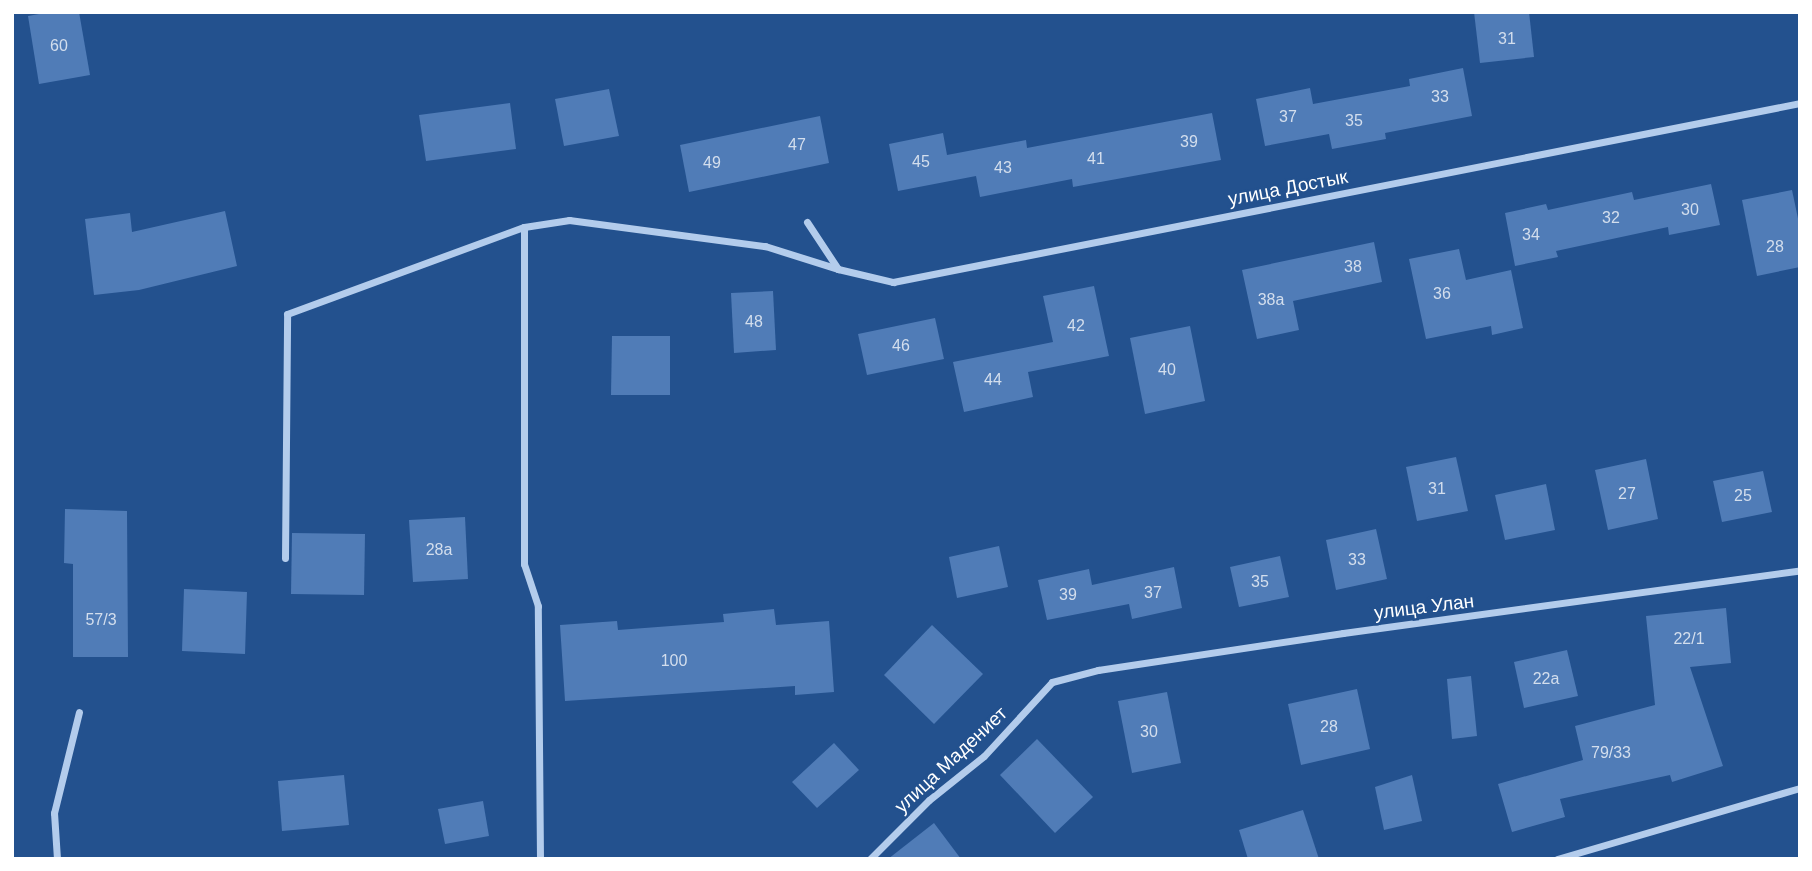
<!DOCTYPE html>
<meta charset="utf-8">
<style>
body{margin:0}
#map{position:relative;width:1812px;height:871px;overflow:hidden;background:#23518e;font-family:Arial,sans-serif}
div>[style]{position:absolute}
.building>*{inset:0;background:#507cb7}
.street>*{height:7px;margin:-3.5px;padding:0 3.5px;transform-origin:3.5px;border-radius:3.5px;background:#b3ccec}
span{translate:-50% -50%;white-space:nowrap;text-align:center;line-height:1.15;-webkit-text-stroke:5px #23518e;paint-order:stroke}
.number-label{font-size:16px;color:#d3deed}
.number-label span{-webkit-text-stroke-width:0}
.street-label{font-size:19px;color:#fff}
.frame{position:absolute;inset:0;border:14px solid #fff;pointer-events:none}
</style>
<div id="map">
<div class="building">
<i style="clip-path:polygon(50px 12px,79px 12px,90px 75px,39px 84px,28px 16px)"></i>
<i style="clip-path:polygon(1474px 12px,1529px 12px,1534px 57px,1480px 63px)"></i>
<i style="clip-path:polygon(1463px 68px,1472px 116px,1385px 133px,1386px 139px,1332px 149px,1329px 134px,1265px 146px,1256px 99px,1310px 88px,1313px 104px,1410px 86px,1409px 79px)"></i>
<i style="clip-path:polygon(609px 89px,619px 136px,564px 146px,555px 99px)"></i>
<i style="clip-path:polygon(510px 103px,516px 149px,426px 161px,419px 115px)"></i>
<i style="clip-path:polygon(1212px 113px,1221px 160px,1073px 187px,1072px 179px,980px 197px,976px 176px,898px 191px,889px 144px,943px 133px,947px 155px,1026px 140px,1027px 148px)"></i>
<i style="clip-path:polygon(820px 116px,829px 163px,689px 192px,680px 145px)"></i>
<i style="clip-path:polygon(1711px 184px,1720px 225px,1669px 235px,1668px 227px,1556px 251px,1558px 257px,1515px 266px,1505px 213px,1546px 204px,1548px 210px,1632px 192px,1634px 200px)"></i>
<i style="clip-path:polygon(1792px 190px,1800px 228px,1800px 267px,1757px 276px,1742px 200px)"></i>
<i style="clip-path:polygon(225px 211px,237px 266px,139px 290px,94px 295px,85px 219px,130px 213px,132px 232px)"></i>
<i style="clip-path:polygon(1374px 242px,1382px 282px,1293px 301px,1299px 330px,1257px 339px,1242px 270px)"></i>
<i style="clip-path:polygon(1459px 249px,1466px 280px,1511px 270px,1523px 328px,1492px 335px,1491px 326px,1426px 339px,1409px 259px)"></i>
<i style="clip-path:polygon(1094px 286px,1109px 356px,1028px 372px,1033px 397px,964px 412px,953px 362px,1053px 342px,1043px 296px)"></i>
<i style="clip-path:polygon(773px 291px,776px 350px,734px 353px,731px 293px)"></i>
<i style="clip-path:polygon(935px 318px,944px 359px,867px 375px,858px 334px)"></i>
<i style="clip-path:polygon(1190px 326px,1205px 401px,1145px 414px,1130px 338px)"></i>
<i style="clip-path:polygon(612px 336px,670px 336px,670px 395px,611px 395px)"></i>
<i style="clip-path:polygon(1456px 457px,1468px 511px,1417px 521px,1406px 467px)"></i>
<i style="clip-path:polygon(1646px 459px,1658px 519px,1608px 530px,1595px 470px)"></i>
<i style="clip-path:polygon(1763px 471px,1772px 512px,1722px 522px,1713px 481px)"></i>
<i style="clip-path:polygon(1546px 484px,1555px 530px,1505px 540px,1495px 495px)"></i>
<i style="clip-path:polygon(65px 509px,127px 511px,128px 657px,73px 657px,73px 564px,64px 563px)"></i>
<i style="clip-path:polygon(465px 517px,468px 579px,413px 582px,409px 520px)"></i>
<i style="clip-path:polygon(1376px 529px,1387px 579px,1336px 590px,1326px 540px)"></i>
<i style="clip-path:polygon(292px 533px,365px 534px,364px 595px,291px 594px)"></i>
<i style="clip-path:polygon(999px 546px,1008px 587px,957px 598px,949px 557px)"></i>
<i style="clip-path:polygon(1280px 556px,1289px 597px,1239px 607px,1230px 567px)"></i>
<i style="clip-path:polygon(1174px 567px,1182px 608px,1132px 619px,1129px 604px,1047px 620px,1038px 580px,1089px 569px,1092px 585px)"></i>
<i style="clip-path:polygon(184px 589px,247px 592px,245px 654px,182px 651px)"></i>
<i style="clip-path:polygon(1726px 608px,1731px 663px,1690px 667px,1723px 766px,1672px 782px,1670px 775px,1560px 799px,1565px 817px,1512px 832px,1498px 784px,1583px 760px,1575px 726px,1655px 705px,1646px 616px)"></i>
<i style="clip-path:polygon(774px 609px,776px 625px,829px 621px,834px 692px,795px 695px,795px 686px,565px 701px,560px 625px,617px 621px,618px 630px,724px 622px,723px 614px)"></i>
<i style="clip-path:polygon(932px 625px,983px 674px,934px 724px,884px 675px)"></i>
<i style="clip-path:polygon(1567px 650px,1578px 696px,1524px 708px,1514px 662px)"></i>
<i style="clip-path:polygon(1471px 676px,1477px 736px,1452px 739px,1447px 679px)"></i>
<i style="clip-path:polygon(1357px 689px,1370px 749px,1301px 765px,1288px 704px)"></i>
<i style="clip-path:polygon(1167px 692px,1181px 763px,1132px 773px,1118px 701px)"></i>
<i style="clip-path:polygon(1037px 739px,1093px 797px,1055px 833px,1000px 775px)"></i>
<i style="clip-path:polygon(834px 743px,859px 770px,817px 808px,792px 782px)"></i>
<i style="clip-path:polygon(344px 775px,349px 825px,282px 831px,278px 781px)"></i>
<i style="clip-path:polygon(1412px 775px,1422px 821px,1384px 830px,1375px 787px)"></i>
<i style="clip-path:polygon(483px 801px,489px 836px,445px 844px,438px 809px)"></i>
<i style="clip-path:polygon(1303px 810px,1319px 859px,1248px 859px,1239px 830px)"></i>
<i style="clip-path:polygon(934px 823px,961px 859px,888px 859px)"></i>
</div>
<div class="street">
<i style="left:807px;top:222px;width:56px;rotate:56.6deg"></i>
<i style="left:838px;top:269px;width:57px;rotate:13.3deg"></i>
<i style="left:893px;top:282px;width:924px;rotate:-11.16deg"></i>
<i style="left:285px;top:558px;width:244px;rotate:-89.5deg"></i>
<i style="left:287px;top:314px;width:252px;rotate:-20.2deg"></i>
<i style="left:57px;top:859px;width:46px;rotate:-93.7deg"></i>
<i style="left:54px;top:813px;width:104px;rotate:-76.1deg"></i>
<i style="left:540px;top:859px;width:253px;rotate:-90.5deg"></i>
<i style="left:538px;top:606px;width:44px;rotate:-108.4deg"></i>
<i style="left:524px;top:564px;width:337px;rotate:-90deg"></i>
<i style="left:524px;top:227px;width:46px;rotate:-8.8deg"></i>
<i style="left:569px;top:220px;width:198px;rotate:7.6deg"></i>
<i style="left:765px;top:246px;width:77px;rotate:17.5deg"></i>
<i style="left:870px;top:859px;width:83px;rotate:-45deg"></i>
<i style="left:929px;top:800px;width:70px;rotate:-38.7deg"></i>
<i style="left:984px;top:756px;width:100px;rotate:-47.4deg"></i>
<i style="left:1052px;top:682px;width:48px;rotate:-14.6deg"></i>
<i style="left:1098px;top:670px;width:248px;rotate:-8.6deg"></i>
<i style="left:1343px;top:633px;width:461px;rotate:-7.8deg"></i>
<i style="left:1557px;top:859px;width:253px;rotate:-16.3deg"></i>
</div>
<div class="number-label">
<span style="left:1507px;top:39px">31</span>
<span style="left:59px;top:46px">60</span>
<span style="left:1440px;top:97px">33</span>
<span style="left:1288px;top:117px">37</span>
<span style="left:1354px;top:121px">35</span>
<span style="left:1189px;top:142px">39</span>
<span style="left:797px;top:145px">47</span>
<span style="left:1096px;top:159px">41</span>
<span style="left:921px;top:162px">45</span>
<span style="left:712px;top:163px">49</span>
<span style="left:1003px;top:168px">43</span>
<span style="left:1690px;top:210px">30</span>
<span style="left:1611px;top:218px">32</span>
<span style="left:1531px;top:235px">34</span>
<span style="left:1775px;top:247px">28</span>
<span style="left:1353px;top:267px">38</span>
<span style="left:1442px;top:294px">36</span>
<span style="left:1271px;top:300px">38а</span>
<span style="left:754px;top:322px">48</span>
<span style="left:1076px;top:326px">42</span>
<span style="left:901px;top:346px">46</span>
<span style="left:1167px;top:370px">40</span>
<span style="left:993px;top:380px">44</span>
<span style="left:1437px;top:489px">31</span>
<span style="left:1627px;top:494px">27</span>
<span style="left:1743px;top:496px">25</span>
<span style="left:439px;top:550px">28а</span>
<span style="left:1357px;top:560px">33</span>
<span style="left:1260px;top:582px">35</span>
<span style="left:1153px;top:593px">37</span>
<span style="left:1068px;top:595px">39</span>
<span style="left:101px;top:620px">57/3</span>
<span style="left:1689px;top:639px">22/1</span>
<span style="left:674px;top:661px">100</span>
<span style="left:1546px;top:679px">22а</span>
<span style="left:1329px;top:727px">28</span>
<span style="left:1149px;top:732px">30</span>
<span style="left:1611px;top:753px">79/33</span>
</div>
<div class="street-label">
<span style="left:1288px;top:188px;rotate:-11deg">улица Достык</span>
<span style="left:1424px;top:607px;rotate:-7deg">улица Улан</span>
<span style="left:951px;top:760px;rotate:-43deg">улица Мадениет</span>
</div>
<div class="frame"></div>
</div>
